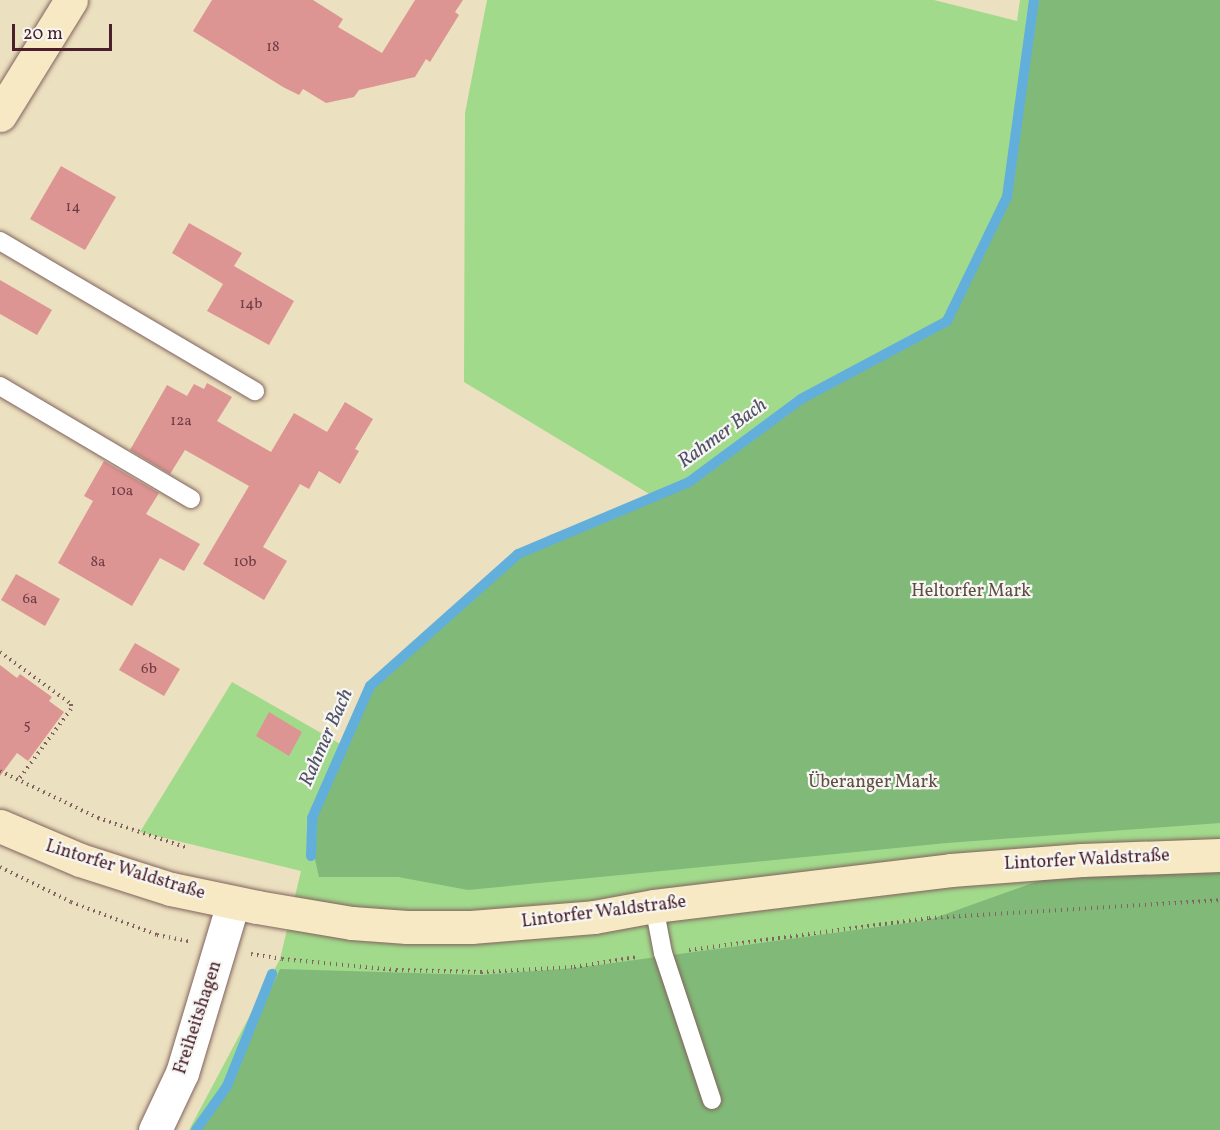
<!DOCTYPE html>
<meta charset="utf-8">
<style>
body{margin:0}
#map{position:relative;width:1220px;height:1130px;overflow:hidden;background:#ebe0bf;font-family:Vollkorn,serif}
div>[style]{position:absolute}
.green>*{inset:0;background:#a2da8c}
.forest>*{inset:0;background:#81ba78}
.stream>*{height:10px;margin:-5px;padding:0 5px;transform-origin:5px;border-radius:5px;background:#62afdb}
.building>*{inset:0;background:#dd9593}
.path>*{height:4px;margin-top:-2px;transform-origin:0;background:repeating-linear-gradient(90deg,#82635f 0 1.5px,transparent 0 6px)}
.roads{filter:drop-shadow(0 0 2px #82635f) drop-shadow(0 0 2px #82635f)}
.service>*{height:18px;margin:-9px;padding:0 9px;transform-origin:9px;border-radius:9px;background:#fff}
.minor>*{height:33px;margin:-16.5px;padding:0 16.5px;transform-origin:16.5px;border-radius:16.5px;background:#fff}
.secondary>*{height:33px;margin:-16.5px;padding:0 16.5px;transform-origin:16.5px;border-radius:16.5px;background:#f7e9c3}
span{translate:-50% -50%;white-space:nowrap;text-align:center;line-height:1.15;-webkit-text-stroke:4.5px #f6f6f2;paint-order:stroke}
.number-label{font-size:15px;color:#6f3c45}
.number-label span{-webkit-text-stroke-width:0}
.park-label{font-size:18px;color:#604e43}
.street-label{font-size:18px;color:#4a1f2b}
.water-label{font-size:20px;color:#525169;font-style:italic}
.scale{position:absolute;left:12px;top:24px;width:100px;height:27px;box-sizing:border-box;border:3px solid #4a1f2b;border-top:0;padding-left:8px;font-size:18px;line-height:21px;white-space:nowrap;color:#4a1f2b;-webkit-text-stroke:4px #f6f6f2;paint-order:stroke}
</style>
<div id="map">
<div class="green">
<i style="clip-path:polygon(evenodd,487px 0,934px 0,1017px 21px,1020px 0,1220px 0,1220px 1130px,189px 1130px,280px 959px,301px 871px,140px 832px,232px 682px,342px 745px,309px 818px,308px 842px,318px 802px,388px 678px,550px 535px,685px 491px,776px 415px,687px 479px,651px 495px,464px 382px,465px 113px,487px 0,931px 325px,899px 363px,831px 380px,831px 379px,931px 325px)"></i>
</div>
<div class="forest">
<i style="clip-path:polygon(1038px 0,1220px 0,1220px 823px,947px 843px,468px 890px,398px 877px,319px 877px,314px 855px,314px 819px,371px 687px,520px 555px,691px 484px,803px 400px,948px 322px,1010px 196px)"></i>
<i style="clip-path:polygon(1220px 868px,1220px 1130px,197px 1130px,229px 1085px,280px 969px,480px 975px,576px 968px,929px 920px,1055px 875px)"></i>
</div>
<div class="stream">
<i style="left:311px;top:856px;width:38px;rotate:-88deg"></i>
<i style="left:312px;top:818px;width:144px;rotate:-66.3deg"></i>
<i style="left:370px;top:686px;width:198px;rotate:-41.7deg"></i>
<i style="left:518px;top:554px;width:186px;rotate:-22.8deg"></i>
<i style="left:689px;top:482px;width:139px;rotate:-36.5deg"></i>
<i style="left:801px;top:399px;width:166px;rotate:-28.1deg"></i>
<i style="left:947px;top:321px;width:138px;rotate:-64.2deg"></i>
<i style="left:1007px;top:197px;width:199px;rotate:-82.2deg"></i>
<i style="left:196px;top:1130px;width:54px;rotate:-54.8deg"></i>
<i style="left:227px;top:1086px;width:121px;rotate:-68.1deg"></i>
</div>
<div class="building">
<i style="clip-path:polygon(212px 0,313px 0,343px 19px,338px 27px,382px 53px,415px 0,463px 0,455px 12px,459px 15px,430px 62px,426px 59px,415px 77px,359px 90px,354px 97px,326px 103px,303px 89px,299px 95px,283px 87px,193px 31px)"></i>
<i style="clip-path:polygon(61px 166px,116px 197px,85px 250px,30px 219px)"></i>
<i style="clip-path:polygon(189px 223px,242px 253px,234px 266px,294px 301px,269px 345px,207px 311px,223px 284px,172px 253px)"></i>
<i style="clip-path:polygon(0 280px,52px 310px,37px 335px,0 314px)"></i>
<i style="clip-path:polygon(207px 383px,232px 397px,217px 421px,271px 452px,294px 413px,327px 432px,345px 402px,373px 419px,355px 449px,359px 451px,340px 484px,319px 471px,309px 489px,300px 484px,263px 547px,287px 561px,264px 600px,203px 564px,249px 486px,185px 450px,170px 474px,130px 450px,167px 385px,187px 396px,194px 384px,204px 389px)"></i>
<i style="clip-path:polygon(104px 461px,159px 493px,146px 514px,200px 544px,184px 571px,160px 558px,132px 606px,58px 563px,93px 501px,84px 496px)"></i>
<i style="clip-path:polygon(16px 574px,60px 599px,45px 626px,1px 600px)"></i>
<i style="clip-path:polygon(135px 643px,180px 669px,164px 696px,119px 670px)"></i>
<i style="clip-path:polygon(0 665px,17px 678px,20px 674px,52px 697px,49px 701px,64px 712px,28px 761px,17px 753px,0 776px)"></i>
<i style="clip-path:polygon(269px 712px,302px 732px,289px 756px,256px 736px)"></i>
</div>
<div class="path">
<i style="left:0;top:652px;width:88px;rotate:36.2deg"></i>
<i style="left:71px;top:704px;width:5px;rotate:90deg"></i>
<i style="left:71px;top:709px;width:87px;rotate:126.6deg"></i>
<i style="left:0;top:771px;width:109px;rotate:25.6deg"></i>
<i style="left:98px;top:818px;width:92px;rotate:18.4deg"></i>
<i style="left:0;top:867px;width:79px;rotate:26.2deg"></i>
<i style="left:71px;top:902px;width:92px;rotate:21deg"></i>
<i style="left:157px;top:935px;width:32px;rotate:11deg"></i>
<i style="left:689px;top:950px;width:242px;rotate:-7.6deg"></i>
<i style="left:929px;top:918px;width:292px;rotate:-3.5deg"></i>
<i style="left:251px;top:954px;width:31px;rotate:9deg"></i>
<i style="left:282px;top:959px;width:115px;rotate:5.5deg"></i>
<i style="left:396px;top:970px;width:85px;rotate:1.3deg"></i>
<i style="left:481px;top:972px;width:93px;rotate:-3.1deg"></i>
<i style="left:574px;top:967px;width:64px;rotate:-9deg"></i>
</div>
<div class="roads">
<div class="service">
<i style="left:0;top:241px;width:296px;rotate:30.5deg"></i>
<i style="left:0;top:386px;width:222px;rotate:30.6deg"></i>
<i style="left:654px;top:906px;width:48px;rotate:79.2deg"></i>
<i style="left:663px;top:953px;width:155px;rotate:71.6deg"></i>
</div>
<div class="minor">
<i style="left:155px;top:1130px;width:63px;rotate:-64.7deg"></i>
<i style="left:182px;top:1073px;width:177px;rotate:-73.3deg"></i>
</div>
<div class="secondary">
<i style="left:0;top:115px;width:135px;rotate:-58.3deg"></i>
<i style="left:0;top:826px;width:87px;rotate:23deg"></i>
<i style="left:80px;top:860px;width:96px;rotate:17.7deg"></i>
<i style="left:171px;top:889px;width:88px;rotate:11.8deg"></i>
<i style="left:257px;top:907px;width:96px;rotate:9.6deg"></i>
<i style="left:352px;top:923px;width:55px;rotate:4.2deg"></i>
<i style="left:407px;top:927px;width:64px"></i>
<i style="left:471px;top:927px;width:123px;rotate:-4.6deg"></i>
<i style="left:594px;top:917px;width:61px;rotate:-10.4deg"></i>
<i style="left:654px;top:906px;width:299px;rotate:-6.9deg"></i>
<i style="left:951px;top:870px;width:131px;rotate:-4.4deg"></i>
<i style="left:1082px;top:860px;width:138px;rotate:-2.1deg"></i>
</div>
</div>
<div class="number-label">
<span style="left:273px;top:48px">18</span>
<span style="left:73px;top:208px">14</span>
<span style="left:251px;top:305px">14b</span>
<span style="left:181px;top:422px">12a</span>
<span style="left:122px;top:492px">10a</span>
<span style="left:98px;top:563px">8a</span>
<span style="left:245px;top:563px">10b</span>
<span style="left:30px;top:600px">6a</span>
<span style="left:149px;top:670px">6b</span>
<span style="left:27px;top:726px">5</span>
</div>
<div class="park-label">
<span style="left:971px;top:592px">Heltorfer Mark</span>
<span style="left:873px;top:783px">Überanger Mark</span>
</div>
<div class="street-label">
<span style="left:1087px;top:861px;rotate:-3deg">Lintorfer Waldstraße</span>
<span style="left:125px;top:871px;rotate:17deg">Lintorfer Waldstraße</span>
<span style="left:604px;top:913px;rotate:-7deg">Lintorfer Waldstraße</span>
<span style="left:199px;top:1018px;rotate:-72deg">Freiheitshagen</span>
</div>
<div class="water-label">
<span style="left:723px;top:434px;rotate:-36deg">Rahmer Bach</span>
<span style="left:327px;top:738px;rotate:-66deg">Rahmer Bach</span>
</div>
<div class="scale">20 m</div>
</div>
